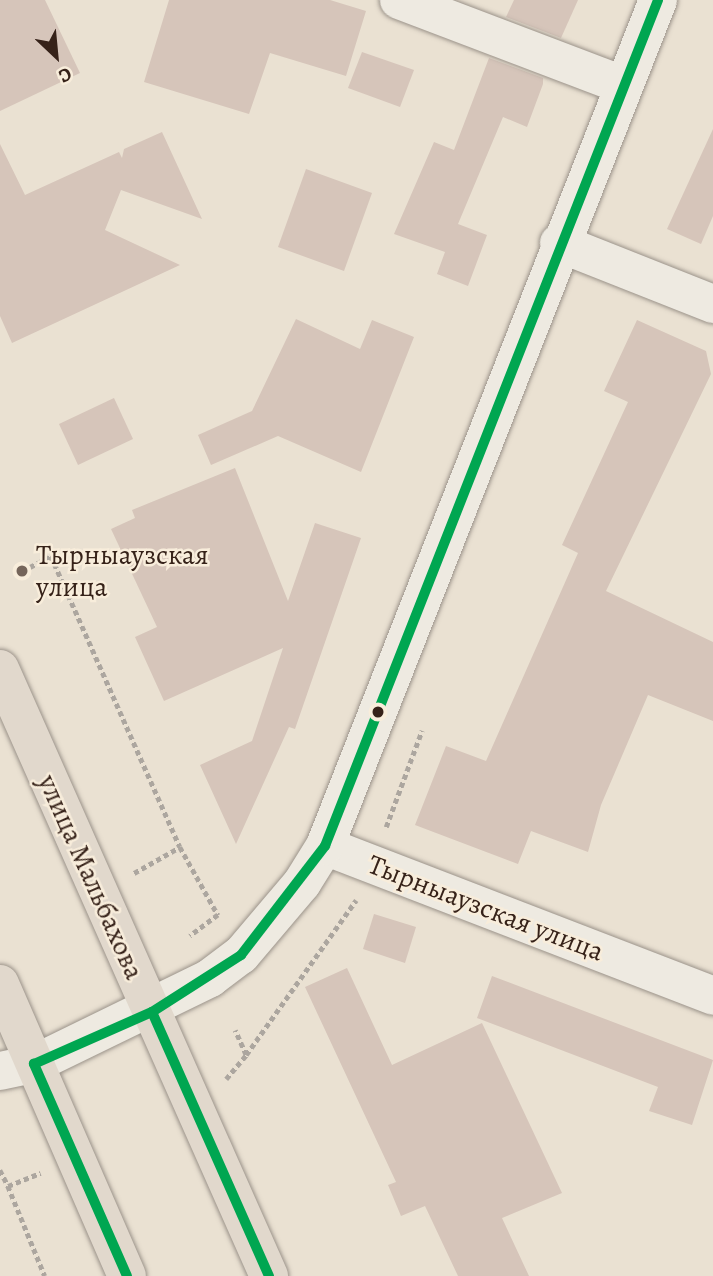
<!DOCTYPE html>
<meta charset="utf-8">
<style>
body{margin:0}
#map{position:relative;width:713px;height:1276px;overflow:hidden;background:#eae1d2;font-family:Alegreya,serif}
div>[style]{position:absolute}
.building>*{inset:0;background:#d6c5ba}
.path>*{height:4.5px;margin-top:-2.25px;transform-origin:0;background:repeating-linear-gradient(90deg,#aca69f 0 5px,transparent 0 8.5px)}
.roads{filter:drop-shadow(0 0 2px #9b938a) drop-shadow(0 0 2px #9b938a)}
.minor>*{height:38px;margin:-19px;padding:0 19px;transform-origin:19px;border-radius:19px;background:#eeeae1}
.major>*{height:38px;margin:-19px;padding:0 19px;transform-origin:19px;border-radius:19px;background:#e1d8cc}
.bus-1>*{height:10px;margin:-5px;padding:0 5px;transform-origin:5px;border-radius:5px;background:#00a651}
.dots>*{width:19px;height:19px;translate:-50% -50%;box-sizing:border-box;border:4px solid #f8eddb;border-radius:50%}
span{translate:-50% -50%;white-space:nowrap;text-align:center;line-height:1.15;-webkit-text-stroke:5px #f8eddb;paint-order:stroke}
.poi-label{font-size:28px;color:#362219}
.left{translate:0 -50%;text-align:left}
.street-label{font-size:28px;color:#362219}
.north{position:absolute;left:21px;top:21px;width:70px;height:70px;-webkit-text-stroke:5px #f8eddb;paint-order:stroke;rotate:154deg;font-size:19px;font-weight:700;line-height:28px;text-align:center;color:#362219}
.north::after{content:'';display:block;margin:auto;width:24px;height:32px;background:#362219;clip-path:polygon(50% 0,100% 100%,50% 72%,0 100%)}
</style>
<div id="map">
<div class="building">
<i style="clip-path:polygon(0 0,45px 0,80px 73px,0 111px)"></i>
<i style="clip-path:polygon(169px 0,330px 0,366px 11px,346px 76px,270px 53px,249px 114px,144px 82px)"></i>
<i style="clip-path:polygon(514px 0,578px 0,561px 38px,506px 17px)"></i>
<i style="clip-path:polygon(362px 52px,414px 70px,400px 107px,348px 88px)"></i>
<i style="clip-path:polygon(489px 58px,543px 78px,543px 84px,527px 127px,503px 117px,458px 224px,487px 235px,468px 286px,437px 274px,445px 252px,394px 234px,434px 142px,454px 150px)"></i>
<i style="clip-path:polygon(713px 129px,713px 216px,701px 244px,667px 229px)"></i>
<i style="clip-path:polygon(162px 132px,202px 219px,121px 190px,105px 230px,180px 265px,12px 343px,0 316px,0 144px,25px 195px,119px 152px,122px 158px,124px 149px)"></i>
<i style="clip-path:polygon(306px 169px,372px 193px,344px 271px,278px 247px)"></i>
<i style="clip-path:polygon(296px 319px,360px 349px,372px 320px,414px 337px,361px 472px,278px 436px,211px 465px,198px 435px,252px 411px)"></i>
<i style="clip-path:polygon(637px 320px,706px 351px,711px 374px,606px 591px,713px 642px,713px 721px,648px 695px,601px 805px,588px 852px,531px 831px,518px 864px,415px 825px,446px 746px,486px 761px,578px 553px,562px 545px,628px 402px,604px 391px)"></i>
<i style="clip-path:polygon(114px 398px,133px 439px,78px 465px,59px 424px)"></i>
<i style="clip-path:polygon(235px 468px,288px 601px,315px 523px,361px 538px,295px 729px,289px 727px,236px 844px,200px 765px,252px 741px,283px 648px,164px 701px,135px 637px,157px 627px,111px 529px,135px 518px,132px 510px)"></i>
<i style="clip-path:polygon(374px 914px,416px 927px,405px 963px,363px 949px)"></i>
<i style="clip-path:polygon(347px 968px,392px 1065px,482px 1023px,562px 1193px,502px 1218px,529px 1276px,458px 1276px,425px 1206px,401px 1216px,388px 1185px,396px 1182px,305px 987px)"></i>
<i style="clip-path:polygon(492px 976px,713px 1060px,692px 1125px,649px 1111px,658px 1087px,477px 1018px)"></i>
</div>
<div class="path">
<i style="left:22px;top:571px;width:33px;rotate:-27deg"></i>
<i style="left:51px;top:556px;width:318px;rotate:66.1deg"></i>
<i style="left:386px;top:827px;width:103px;rotate:-69.6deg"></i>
<i style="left:134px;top:873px;width:53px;rotate:-29.5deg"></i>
<i style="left:180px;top:847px;width:78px;rotate:60.8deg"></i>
<i style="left:218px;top:915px;width:35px;rotate:143deg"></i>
<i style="left:246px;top:1055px;width:190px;rotate:-54.6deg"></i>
<i style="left:226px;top:1079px;width:31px;rotate:-50deg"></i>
<i style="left:246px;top:1055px;width:27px;rotate:-114deg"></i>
<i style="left:0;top:1170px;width:18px;rotate:63deg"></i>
<i style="left:8px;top:1186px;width:35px;rotate:-22deg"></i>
<i style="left:8px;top:1186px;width:97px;rotate:67.7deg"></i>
</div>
<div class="roads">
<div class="minor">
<i style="left:399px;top:0;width:240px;rotate:20.8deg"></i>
<i style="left:559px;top:243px;width:166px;rotate:21.6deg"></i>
<i style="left:325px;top:846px;width:416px;rotate:21.1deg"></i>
<i style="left:0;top:1071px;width:35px;rotate:-12deg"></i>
<i style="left:34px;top:1064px;width:196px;rotate:-26deg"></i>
<i style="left:210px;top:978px;width:39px;rotate:-37deg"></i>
<i style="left:241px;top:955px;width:94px;rotate:-49.7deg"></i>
<i style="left:302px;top:883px;width:44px;rotate:-58.1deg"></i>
<i style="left:325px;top:846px;width:909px;rotate:-68.51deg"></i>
</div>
<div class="major">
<i style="left:0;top:669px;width:664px;rotate:66.1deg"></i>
<i style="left:0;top:984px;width:318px;rotate:66.5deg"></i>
</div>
</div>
<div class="bus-1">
<i style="left:152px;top:1012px;width:289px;rotate:66.1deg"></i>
<i style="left:127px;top:1276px;width:232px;rotate:-113.7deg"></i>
<i style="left:34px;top:1064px;width:129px;rotate:-23.8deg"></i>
<i style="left:152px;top:1012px;width:106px;rotate:-32.6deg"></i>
<i style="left:241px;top:955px;width:138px;rotate:-52.4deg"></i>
<i style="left:325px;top:846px;width:909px;rotate:-68.51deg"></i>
</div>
<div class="dots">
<i style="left:22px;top:571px;background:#75655a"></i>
<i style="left:378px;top:712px;background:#362219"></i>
</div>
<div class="poi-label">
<span class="left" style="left:36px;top:571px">Тырныаузская<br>улица</span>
</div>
<div class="street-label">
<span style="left:91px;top:877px;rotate:66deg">улица Мальбахова</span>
<span style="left:486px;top:908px;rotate:21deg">Тырныаузская улица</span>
</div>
<div class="north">С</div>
</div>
